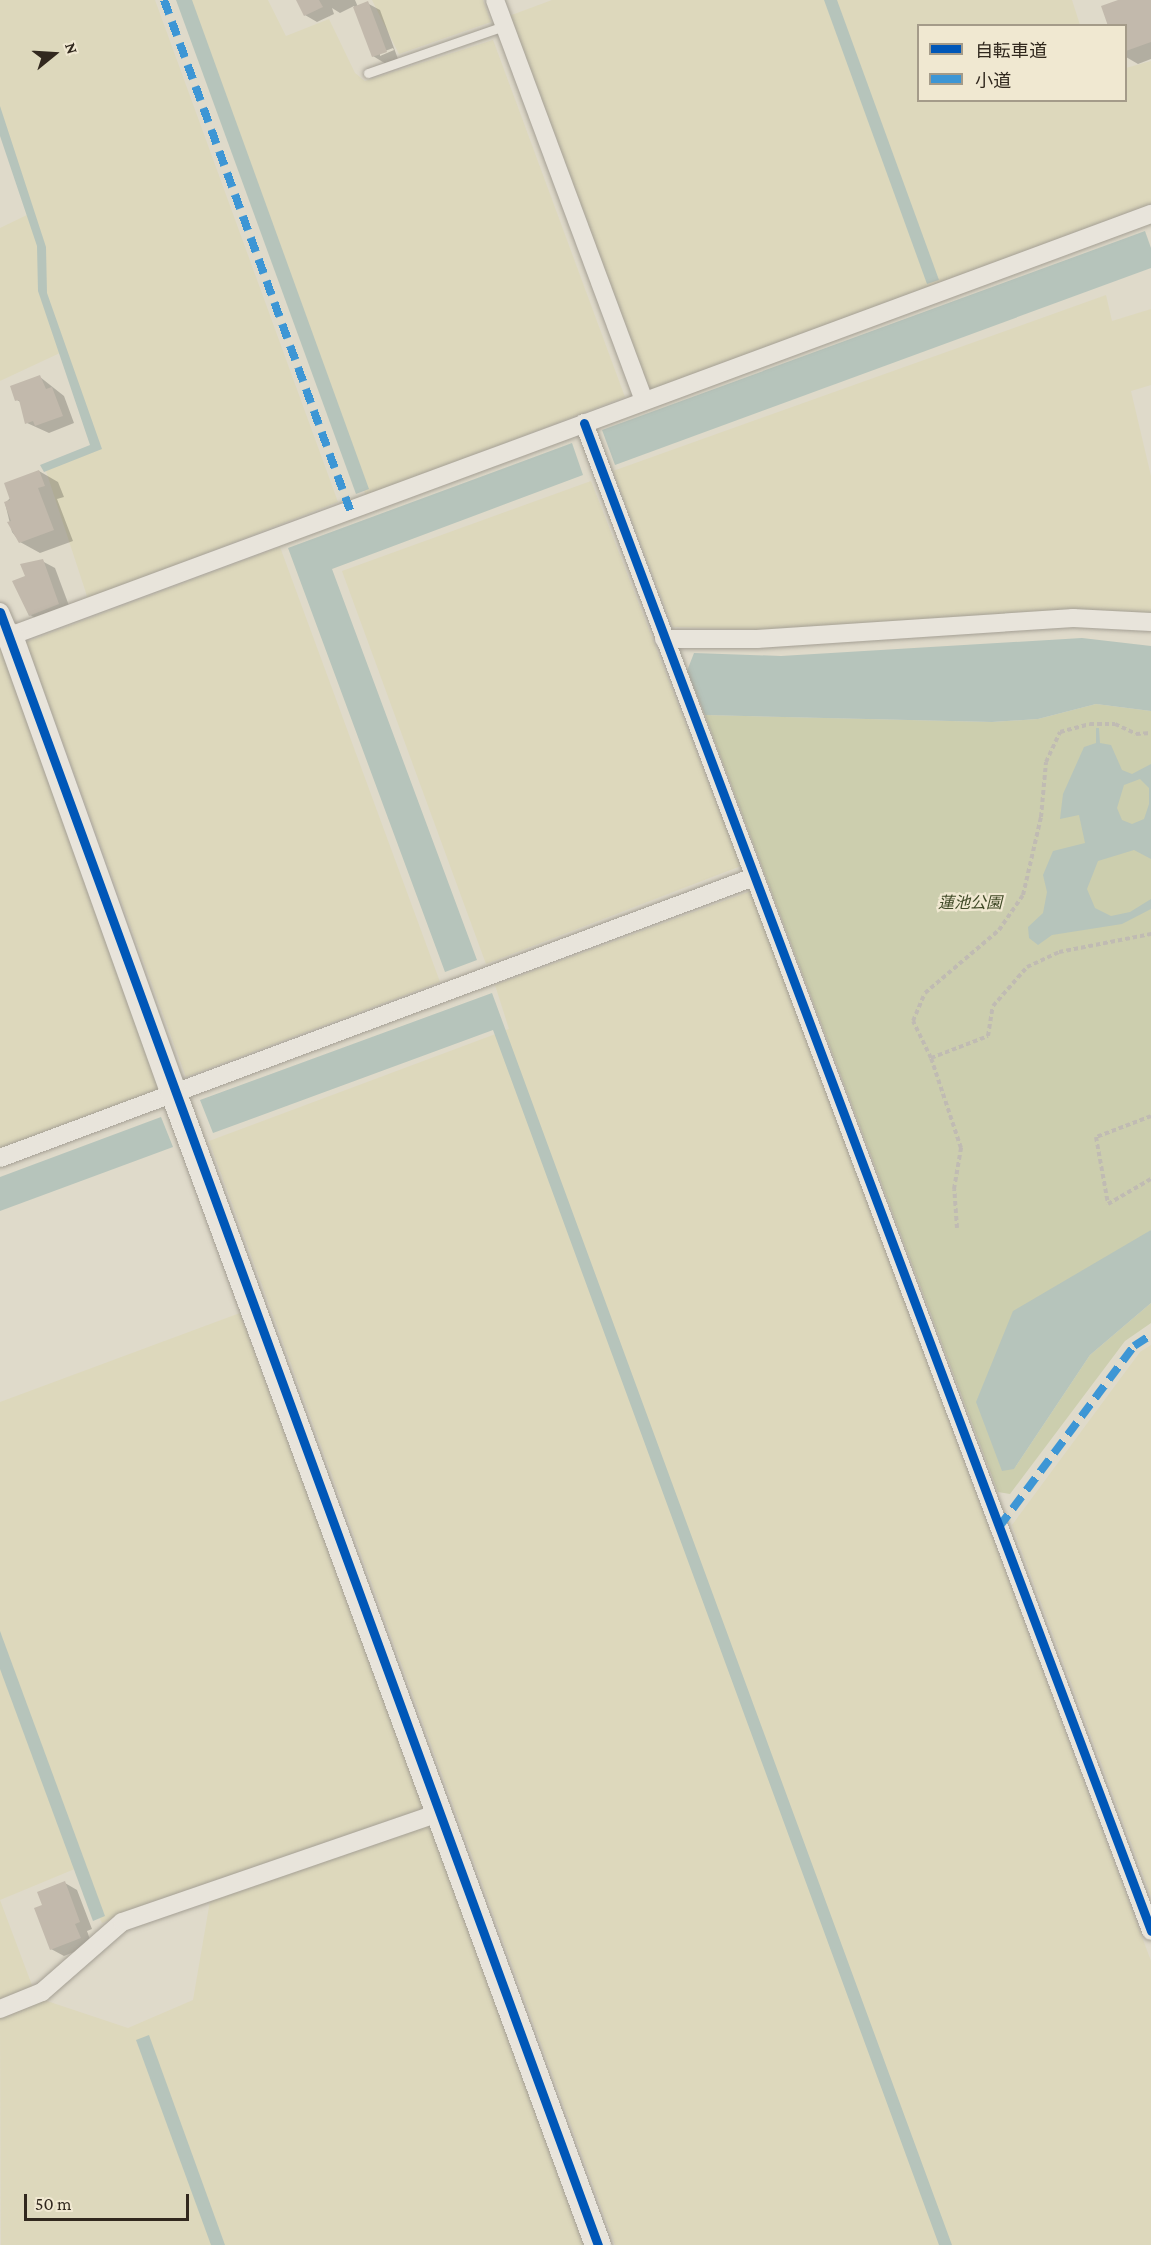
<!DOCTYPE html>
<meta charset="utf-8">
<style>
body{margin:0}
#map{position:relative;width:1151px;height:2245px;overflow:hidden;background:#dfdaca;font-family:"Crimson Pro","Noto Sans JP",serif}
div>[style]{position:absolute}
.farmland>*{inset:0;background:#ddd8bc}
.green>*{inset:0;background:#ccceae}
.water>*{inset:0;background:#b6c4bb}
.shadow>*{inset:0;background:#0003}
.building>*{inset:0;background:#c2b9ac}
.path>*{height:4px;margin-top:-2px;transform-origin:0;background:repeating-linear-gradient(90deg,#c0bbb3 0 4.5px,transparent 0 7.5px)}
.roads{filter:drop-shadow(0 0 2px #a49f94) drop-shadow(0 0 2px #a49f94)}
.lane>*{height:9px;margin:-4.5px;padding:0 4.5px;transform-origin:4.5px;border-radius:4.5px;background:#e8e4db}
.street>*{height:18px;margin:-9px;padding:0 9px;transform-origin:9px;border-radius:9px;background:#e8e4db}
.secondary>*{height:26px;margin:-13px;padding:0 13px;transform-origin:13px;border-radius:13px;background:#e8e4db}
.quiet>*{height:8px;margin-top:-4px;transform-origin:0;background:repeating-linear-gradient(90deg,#3d96d5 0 15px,transparent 0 23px)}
.cycleway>*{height:9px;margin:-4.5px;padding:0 4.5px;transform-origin:4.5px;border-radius:4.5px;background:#0057b8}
span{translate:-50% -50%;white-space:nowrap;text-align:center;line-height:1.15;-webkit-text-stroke:4.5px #f0e8d1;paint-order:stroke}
.park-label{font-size:16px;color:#404a27;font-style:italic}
.legend{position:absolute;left:917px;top:24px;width:210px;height:78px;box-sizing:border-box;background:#f0e8d1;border:2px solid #a49b89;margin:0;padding:8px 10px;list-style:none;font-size:18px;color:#31281e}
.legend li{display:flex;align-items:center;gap:12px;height:30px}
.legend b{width:30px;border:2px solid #a49b89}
.north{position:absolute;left:24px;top:24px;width:60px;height:60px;-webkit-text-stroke:4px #f0e8d1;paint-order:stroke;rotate:72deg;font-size:16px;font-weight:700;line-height:24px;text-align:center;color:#31281e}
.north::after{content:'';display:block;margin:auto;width:21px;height:27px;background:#31281e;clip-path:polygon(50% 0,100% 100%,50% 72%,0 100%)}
.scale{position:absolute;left:24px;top:2194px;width:165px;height:27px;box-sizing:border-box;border:3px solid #31281e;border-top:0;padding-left:8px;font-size:18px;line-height:21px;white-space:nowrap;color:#31281e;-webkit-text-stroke:4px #f0e8d1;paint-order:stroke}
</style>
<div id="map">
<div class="farmland">
<i style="clip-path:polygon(0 0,155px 0,338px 502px,88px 599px,45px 468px,93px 449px,62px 352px,0 381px,0 228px,31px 213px,0 124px)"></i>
<i style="clip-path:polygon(185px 0,268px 0,286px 36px,329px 19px,355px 73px,365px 81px,493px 40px,625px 397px,366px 496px)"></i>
<i style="clip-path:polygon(372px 0,483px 0,491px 22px,399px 54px)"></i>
<i style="clip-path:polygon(552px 0,1072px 0,1080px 25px,918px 26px,918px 100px,1126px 100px,1126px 68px,1151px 61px,1151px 204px,646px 392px,509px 16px)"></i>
<i style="clip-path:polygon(1106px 295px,1112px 321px,1151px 309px,1151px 385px,1131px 391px,1151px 476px,1151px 615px,762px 630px,673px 627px,613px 471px)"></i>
<i style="clip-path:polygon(591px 481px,741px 866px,486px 964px,342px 571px)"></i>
<i style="clip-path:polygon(280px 547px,440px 982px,186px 1077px,26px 642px)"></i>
<i style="clip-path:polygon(0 642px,159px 1090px,0 1149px)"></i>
<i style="clip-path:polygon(751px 891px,1151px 1961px,1151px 2245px,615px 2245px,209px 1141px,509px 1029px,495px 985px)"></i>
<i style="clip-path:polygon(240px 1313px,425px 1811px,102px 1923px,77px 1868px,0 1900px,33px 1988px,0 2000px,0 1402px)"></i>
<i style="clip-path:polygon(1151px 1345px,1151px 1896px,1012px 1525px,1140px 1352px)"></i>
<i style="clip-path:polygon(430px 1822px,584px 2245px,1px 2245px,0 2017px,44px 2000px,128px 2028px,193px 2000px,210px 1901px)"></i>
</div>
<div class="green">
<i style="clip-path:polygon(1096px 704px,1151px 711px,1151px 1230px,1137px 1241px,1014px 1469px,1090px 1355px,1151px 1303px,1151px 1323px,1125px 1341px,1010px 1494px,998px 1492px,705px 715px,992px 722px,1038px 719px)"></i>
</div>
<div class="water">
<i style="clip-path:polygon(176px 0,192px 0,369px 489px,356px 494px)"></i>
<i style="clip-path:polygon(824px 0,837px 0,939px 280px,927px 284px)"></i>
<i style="clip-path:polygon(0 106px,46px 247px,47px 293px,102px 449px,44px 472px,40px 465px,90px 445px,38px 291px,37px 246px,0 136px)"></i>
<i style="clip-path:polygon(1145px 231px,1151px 248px,1151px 268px,615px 465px,602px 430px)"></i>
<i style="clip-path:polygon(572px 443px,583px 475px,332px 569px,477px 960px,445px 972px,288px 548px)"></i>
<i style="clip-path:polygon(1082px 638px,1151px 646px,1151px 711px,1096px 704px,1038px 719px,992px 722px,705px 715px,687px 671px,694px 653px,781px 656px)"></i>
<i style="clip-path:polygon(evenodd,1096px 728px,1099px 728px,1100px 743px,1111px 745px,1122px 770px,1132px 774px,1151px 764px,1151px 859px,1134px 850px,1098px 861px,1087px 889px,1095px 908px,1111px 916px,1130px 912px,1151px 899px,1151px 909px,1122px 924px,1052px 935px,1038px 945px,1029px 938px,1028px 927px,1043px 913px,1047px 892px,1043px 875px,1053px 851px,1085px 843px,1079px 815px,1060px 819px,1063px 794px,1084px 747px,1096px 743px,1096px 728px,1140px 779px,1149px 788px,1149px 804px,1144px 819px,1132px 824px,1122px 820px,1117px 808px,1124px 785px,1140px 779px)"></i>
<i style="clip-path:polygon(492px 993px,952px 2245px,939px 2245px,493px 1030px,213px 1133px,200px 1100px)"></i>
<i style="clip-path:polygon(161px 1117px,173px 1147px,0 1211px,0 1177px)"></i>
<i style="clip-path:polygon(1151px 1230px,1151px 1303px,1090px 1355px,1014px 1469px,1002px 1471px,976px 1402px,1013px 1311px)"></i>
<i style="clip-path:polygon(0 1631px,105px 1916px,93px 1921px,0 1669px)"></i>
<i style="clip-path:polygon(149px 2035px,225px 2245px,211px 2245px,136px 2040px)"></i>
</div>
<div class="shadow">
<i style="clip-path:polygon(evenodd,298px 0,355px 0,358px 7px,367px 3px,380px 10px,398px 59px,386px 64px,373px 56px,354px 6px,340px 13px,332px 8px,334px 14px,317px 22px,305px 15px,298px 0,393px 48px,394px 50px,380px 56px,380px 53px,393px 48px)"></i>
<i style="clip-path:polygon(1120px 0,1151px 0,1151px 59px,1138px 64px,1126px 57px)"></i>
<i style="clip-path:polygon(40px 377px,64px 396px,74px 423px,49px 433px,27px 423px,22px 403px,17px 400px)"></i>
<i style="clip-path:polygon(39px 471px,58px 482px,64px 497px,57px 499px,73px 541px,40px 553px,20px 542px,12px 532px,5px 503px)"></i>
<i style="clip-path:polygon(42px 561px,55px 568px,71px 611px,43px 622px,30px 615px)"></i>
<i style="clip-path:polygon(65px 1883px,77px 1890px,92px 1929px,87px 1931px,92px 1945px,64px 1956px,51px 1949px,44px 1905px)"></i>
</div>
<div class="building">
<i style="clip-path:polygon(296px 0,319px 0,323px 7px,304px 16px)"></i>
<i style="clip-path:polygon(1118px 0,1151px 0,1151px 42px,1126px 51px,1126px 26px,1108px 26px,1101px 6px)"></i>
<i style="clip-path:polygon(368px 1px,387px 52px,372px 57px,353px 7px)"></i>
<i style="clip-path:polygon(40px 375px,46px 389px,52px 387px,63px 416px,35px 426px,33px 421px,25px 424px,19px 400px,15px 401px,10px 386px)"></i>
<i style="clip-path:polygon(39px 470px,45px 486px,38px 488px,54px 530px,19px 543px,7px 522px,11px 521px,4px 502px,10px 500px,4px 483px)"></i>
<i style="clip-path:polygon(43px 559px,59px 604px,29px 616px,12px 581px,25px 576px,20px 564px)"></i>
<i style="clip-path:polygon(65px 1881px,80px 1922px,75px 1924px,81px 1938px,50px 1950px,34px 1908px,42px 1905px,37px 1892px)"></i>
</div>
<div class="path">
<i style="left:931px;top:1058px;width:61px;rotate:-21.1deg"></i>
<i style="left:988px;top:1036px;width:30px;rotate:-81deg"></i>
<i style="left:993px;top:1006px;width:52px;rotate:-48.9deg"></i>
<i style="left:1027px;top:967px;width:35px;rotate:-25deg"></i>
<i style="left:1059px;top:952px;width:94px;rotate:-11.1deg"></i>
<i style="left:1151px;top:1116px;width:59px;rotate:159.1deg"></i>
<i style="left:1096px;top:1137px;width:68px;rotate:79.8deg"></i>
<i style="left:1108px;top:1204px;width:50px;rotate:-30.2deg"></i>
<i style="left:957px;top:1228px;width:39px;rotate:-94deg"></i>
<i style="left:954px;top:1189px;width:42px;rotate:-80.3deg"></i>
<i style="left:961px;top:1148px;width:95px;rotate:-108.4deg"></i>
<i style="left:931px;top:1058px;width:41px;rotate:-115.9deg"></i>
<i style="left:913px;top:1021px;width:30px;rotate:-67deg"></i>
<i style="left:925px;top:993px;width:97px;rotate:-40.4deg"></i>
<i style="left:999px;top:930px;width:42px;rotate:-55.6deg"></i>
<i style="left:1023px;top:895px;width:80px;rotate:-77deg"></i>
<i style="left:1041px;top:817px;width:55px;rotate:-84.8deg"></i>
<i style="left:1046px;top:762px;width:33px;rotate:-65deg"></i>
<i style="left:1060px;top:732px;width:31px;rotate:-15deg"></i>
<i style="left:1090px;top:724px;width:25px"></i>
<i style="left:1115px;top:724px;width:23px;rotate:25deg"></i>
<i style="left:1136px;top:734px;width:15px;rotate:-4deg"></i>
</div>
<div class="roads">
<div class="lane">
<i style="left:368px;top:73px;width:144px;rotate:-19.1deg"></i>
</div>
<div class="street">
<i style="left:495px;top:0;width:426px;rotate:69.6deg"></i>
<i style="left:584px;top:423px;width:1611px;rotate:69.39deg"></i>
<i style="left:0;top:612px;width:26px;rotate:67deg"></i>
<i style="left:10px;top:636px;width:1217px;rotate:-20.3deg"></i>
<i style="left:664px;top:639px;width:93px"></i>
<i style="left:757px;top:639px;width:317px;rotate:-3.8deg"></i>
<i style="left:1073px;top:618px;width:78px;rotate:2.9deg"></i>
<i style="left:0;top:1158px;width:805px;rotate:-20.44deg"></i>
<i style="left:0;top:2009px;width:45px;rotate:-22deg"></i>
<i style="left:42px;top:1992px;width:106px;rotate:-41.2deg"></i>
<i style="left:122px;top:1922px;width:335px;rotate:-19deg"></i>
</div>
<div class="secondary">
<i style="left:10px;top:636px;width:486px;rotate:70.3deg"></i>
<i style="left:174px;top:1094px;width:1227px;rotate:69.78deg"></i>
</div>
</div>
<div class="quiet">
<i style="left:164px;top:0;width:543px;rotate:69.96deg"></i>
<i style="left:999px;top:1527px;width:226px;rotate:-53.3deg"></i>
<i style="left:1134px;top:1346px;width:20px;rotate:-33deg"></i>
</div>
<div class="cycleway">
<i style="left:584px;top:423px;width:1611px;rotate:69.39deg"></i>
<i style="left:0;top:612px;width:1739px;rotate:69.89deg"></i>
</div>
<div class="park-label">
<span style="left:970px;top:903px">蓮池公園</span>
</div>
<ul class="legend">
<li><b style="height:8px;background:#0057b8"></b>自転車道</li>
<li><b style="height:8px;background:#3d96d5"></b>小道</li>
</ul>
<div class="north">N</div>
<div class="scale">50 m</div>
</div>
